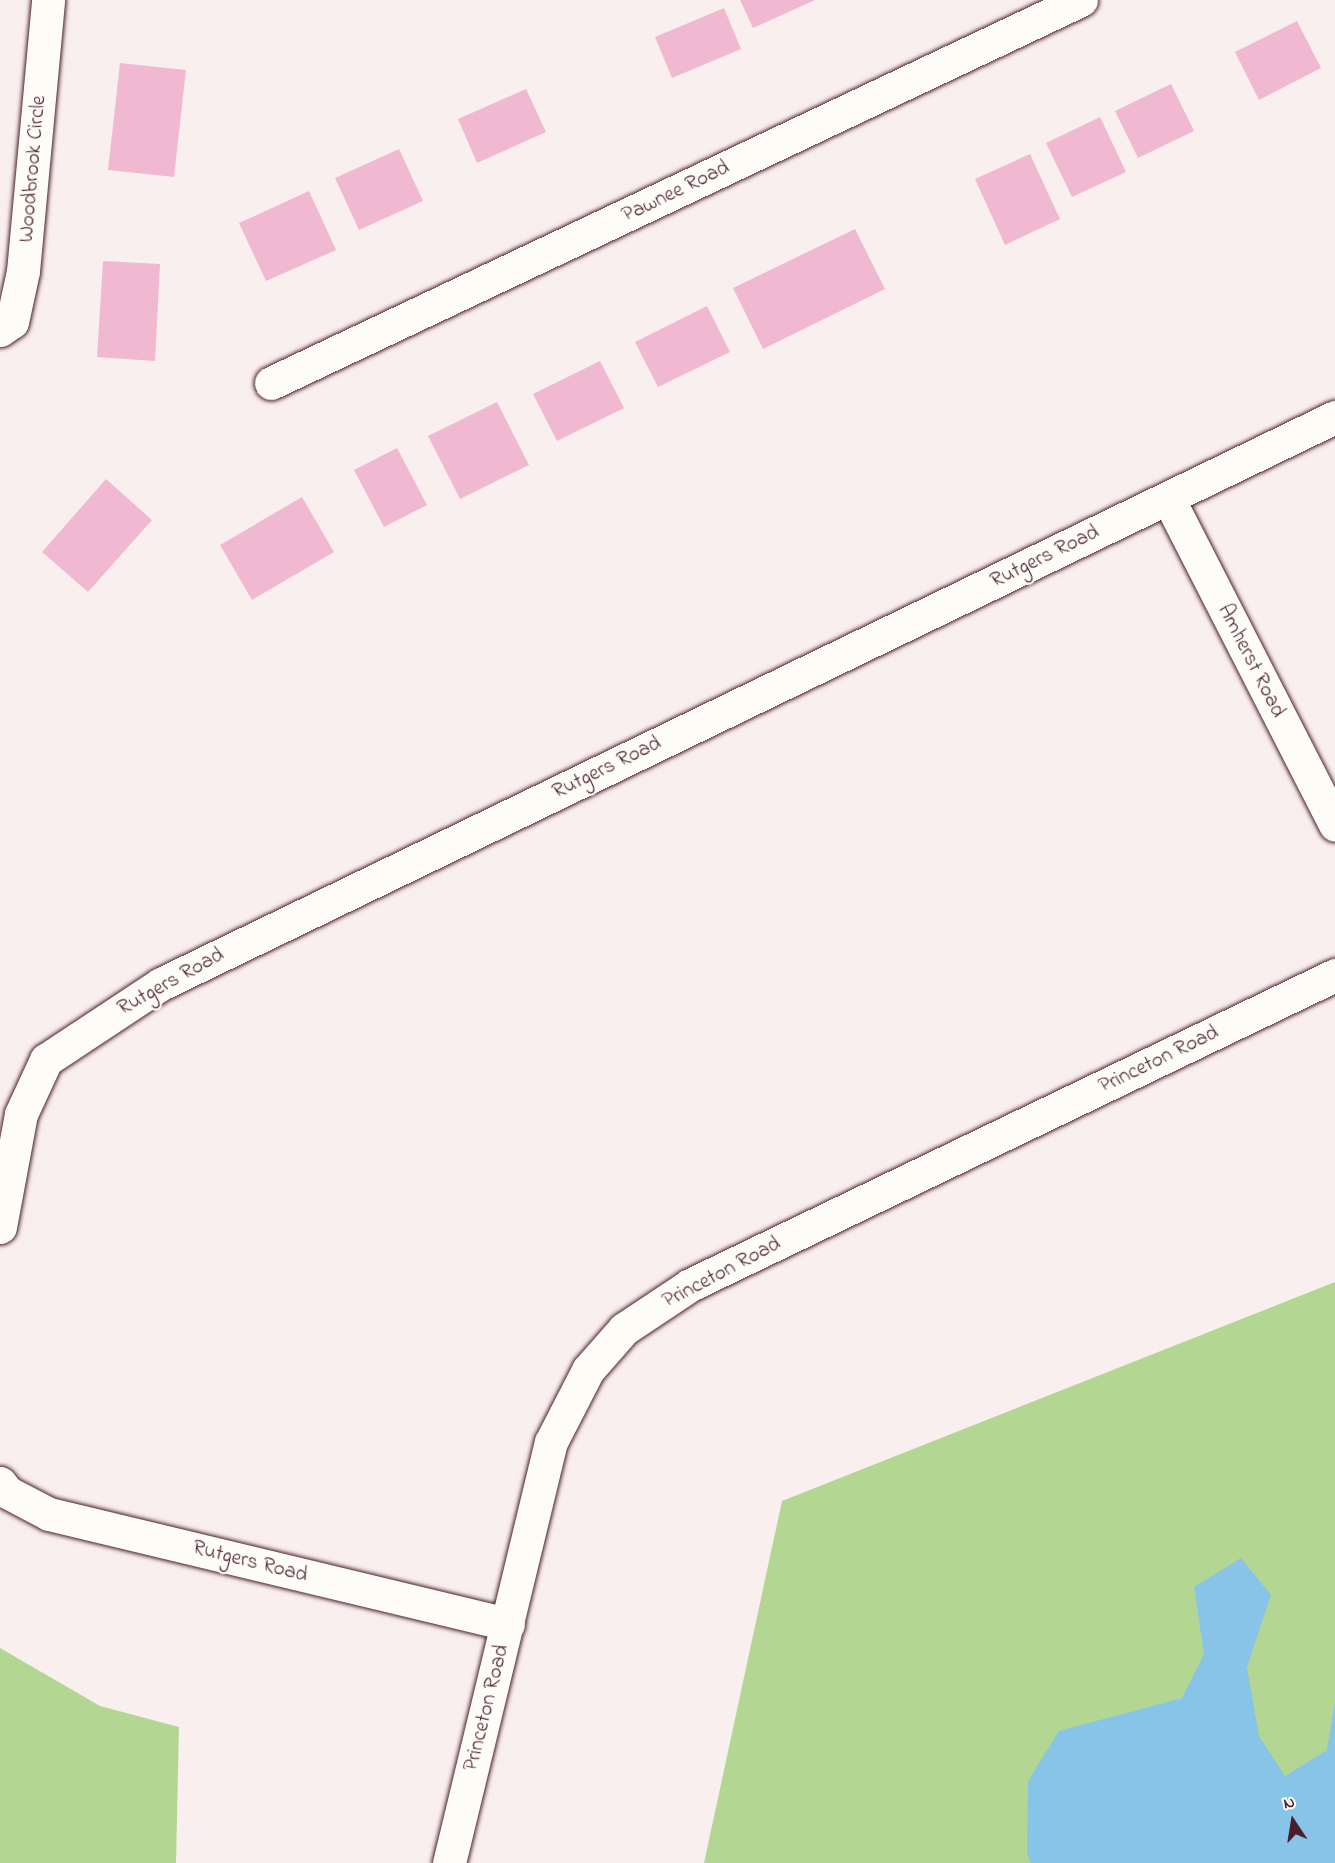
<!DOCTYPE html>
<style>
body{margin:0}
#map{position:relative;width:1335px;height:1863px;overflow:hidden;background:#faefef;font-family:"Indie Flower",sans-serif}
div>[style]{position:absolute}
.green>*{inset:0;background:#b3d792}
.water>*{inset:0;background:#88c3e8}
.building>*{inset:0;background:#f0b9d1}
.roads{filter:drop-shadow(0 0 2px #4a1f2b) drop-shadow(0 0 2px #4a1f2b)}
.minor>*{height:33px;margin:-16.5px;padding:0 16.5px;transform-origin:16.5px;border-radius:16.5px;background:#fdfcf7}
span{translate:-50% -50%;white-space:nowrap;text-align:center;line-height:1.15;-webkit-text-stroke:4.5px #fdfcf7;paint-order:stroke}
.street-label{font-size:21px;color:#4a1f2b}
.north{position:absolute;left:1263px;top:1791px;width:60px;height:60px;-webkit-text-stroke:4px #fdfcf7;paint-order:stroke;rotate:348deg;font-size:16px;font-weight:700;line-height:24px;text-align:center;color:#4a1f2b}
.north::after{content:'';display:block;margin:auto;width:21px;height:27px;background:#4a1f2b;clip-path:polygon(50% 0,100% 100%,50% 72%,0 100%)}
</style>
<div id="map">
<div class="green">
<i style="clip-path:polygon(1335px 1282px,1335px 1863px,704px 1863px,782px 1501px)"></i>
<i style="clip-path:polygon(0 1648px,100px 1706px,179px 1727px,176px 1863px,0 1863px)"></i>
</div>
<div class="water">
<i style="clip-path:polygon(1241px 1558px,1271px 1595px,1247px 1667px,1259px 1736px,1285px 1776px,1327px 1750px,1335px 1701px,1335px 1863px,1031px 1863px,1027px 1853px,1028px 1781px,1059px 1731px,1182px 1698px,1204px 1654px,1194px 1587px)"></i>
</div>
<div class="building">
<i style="clip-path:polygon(740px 0,815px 0,753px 28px)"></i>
<i style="clip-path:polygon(724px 8px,741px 49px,672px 78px,655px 37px)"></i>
<i style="clip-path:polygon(1297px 21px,1321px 68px,1259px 100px,1235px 52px)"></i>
<i style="clip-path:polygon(120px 63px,186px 70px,174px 177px,108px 170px)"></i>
<i style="clip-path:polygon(1171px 84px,1194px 131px,1138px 158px,1115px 111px)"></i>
<i style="clip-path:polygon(526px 89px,546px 132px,477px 163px,458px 119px)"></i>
<i style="clip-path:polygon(1100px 117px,1126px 172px,1072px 197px,1046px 143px)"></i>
<i style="clip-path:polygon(399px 149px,423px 201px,359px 230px,335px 178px)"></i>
<i style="clip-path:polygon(1030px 154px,1060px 219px,1005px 245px,975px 179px)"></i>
<i style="clip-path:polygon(309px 191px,336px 250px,266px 281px,239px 223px)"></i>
<i style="clip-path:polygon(855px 229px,885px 289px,763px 349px,733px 288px)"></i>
<i style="clip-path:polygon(103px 261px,160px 264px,155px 361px,97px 357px)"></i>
<i style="clip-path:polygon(707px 306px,730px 352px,658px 387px,635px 342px)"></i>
<i style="clip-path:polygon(600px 361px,624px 408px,557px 441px,533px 394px)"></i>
<i style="clip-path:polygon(497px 402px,529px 465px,460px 499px,428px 436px)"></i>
<i style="clip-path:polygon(397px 448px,427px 505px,384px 527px,354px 470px)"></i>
<i style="clip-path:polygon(106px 479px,152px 520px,88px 592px,42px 552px)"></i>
<i style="clip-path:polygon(302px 497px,334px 552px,252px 600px,220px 545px)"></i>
</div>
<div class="roads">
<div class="minor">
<i style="left:0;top:330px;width:14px;rotate:-34deg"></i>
<i style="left:12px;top:322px;width:52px;rotate:-77.8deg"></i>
<i style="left:23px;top:271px;width:272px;rotate:-84.7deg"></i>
<i style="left:271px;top:383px;width:896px;rotate:-25.31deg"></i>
<i style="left:1168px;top:498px;width:367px;rotate:62.9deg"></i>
<i style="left:0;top:1227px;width:115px;rotate:-79.5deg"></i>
<i style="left:21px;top:1114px;width:60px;rotate:-65.2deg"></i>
<i style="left:46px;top:1060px;width:138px;rotate:-33.5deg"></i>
<i style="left:161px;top:984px;width:1304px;rotate:-25.78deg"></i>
<i style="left:0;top:1483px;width:11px;rotate:52deg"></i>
<i style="left:7px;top:1492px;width:47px;rotate:27.6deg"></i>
<i style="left:49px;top:1514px;width:472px;rotate:13.5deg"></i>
<i style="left:449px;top:1863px;width:433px;rotate:-76.4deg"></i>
<i style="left:551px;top:1442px;width:81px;rotate:-62.8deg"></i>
<i style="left:588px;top:1370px;width:55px;rotate:-48.7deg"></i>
<i style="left:624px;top:1329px;width:79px;rotate:-33.7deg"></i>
<i style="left:690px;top:1285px;width:716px;rotate:-25.67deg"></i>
</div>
</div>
<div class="street-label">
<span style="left:33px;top:169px;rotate:-85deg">Woodbrook Circle</span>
<span style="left:676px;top:192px;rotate:-26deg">Pawnee Road</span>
<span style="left:1045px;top:557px;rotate:-26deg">Rutgers Road</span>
<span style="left:1251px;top:661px;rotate:63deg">Amherst Road</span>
<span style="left:607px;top:768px;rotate:-26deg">Rutgers Road</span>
<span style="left:171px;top:982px;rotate:-29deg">Rutgers Road</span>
<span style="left:1159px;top:1060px;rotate:-26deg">Princeton Road</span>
<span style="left:722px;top:1273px;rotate:-28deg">Princeton Road</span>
<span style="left:250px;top:1562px;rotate:14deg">Rutgers Road</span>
<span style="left:487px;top:1708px;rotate:-76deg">Princeton Road</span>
</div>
<div class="north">N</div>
</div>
